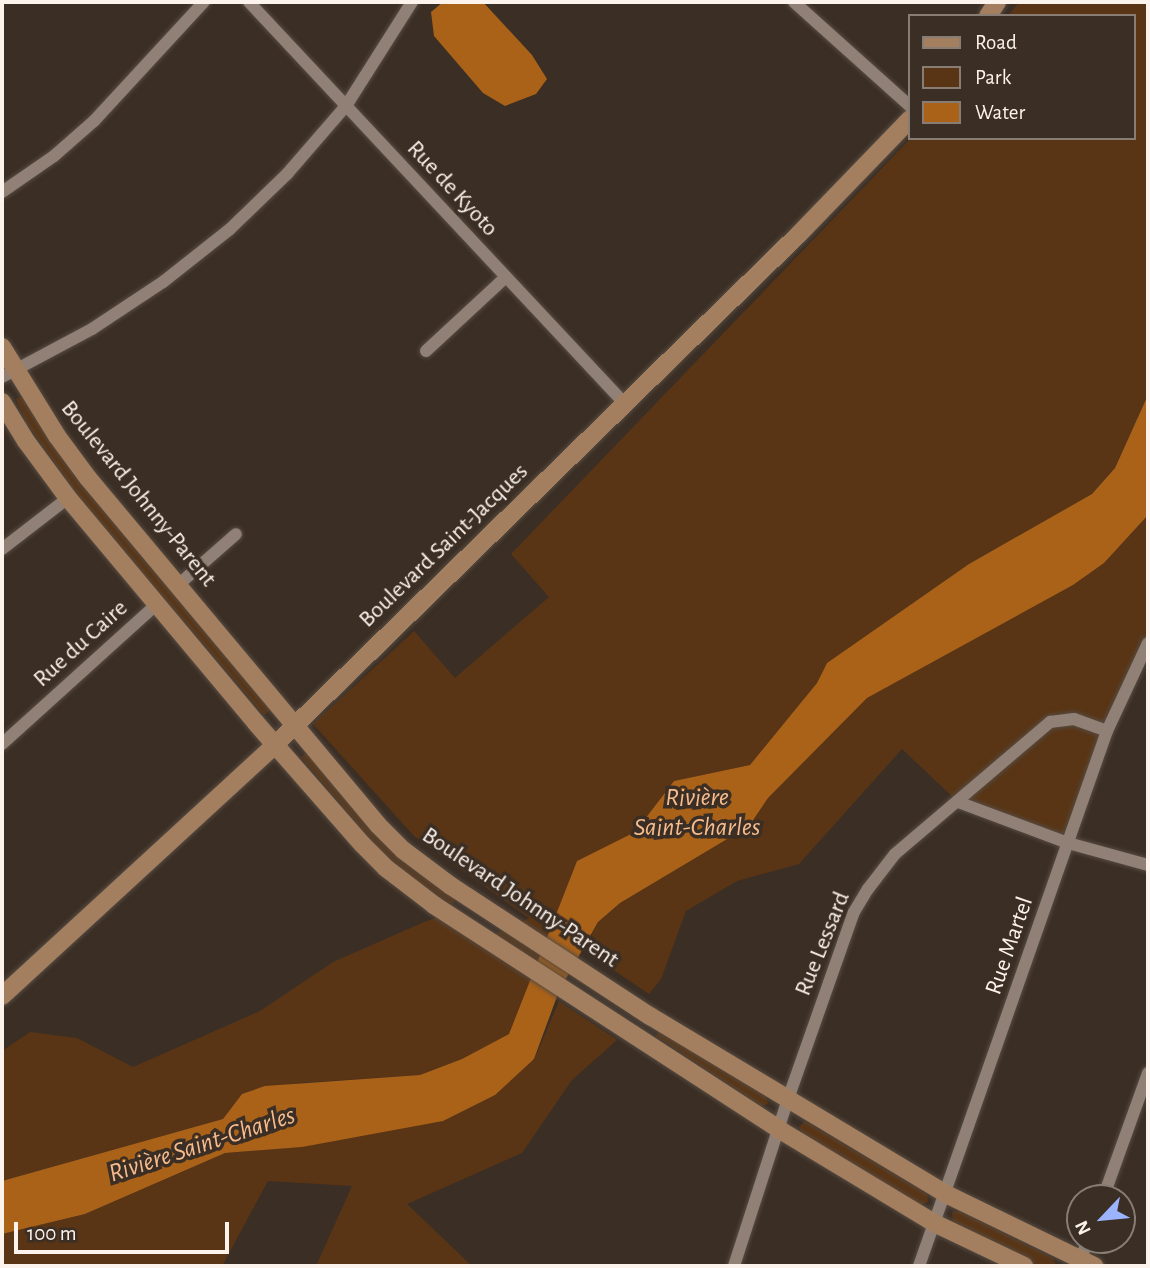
<!DOCTYPE html>
<meta charset="utf-8">
<style>
body{margin:0}
#map{position:relative;width:1150px;height:1268px;overflow:hidden;background:#3b2e24;font-family:"Alegreya Sans",sans-serif}
div>[style]{position:absolute}
.green>*{inset:0;background:#593515}
.water>*{inset:0;background:#aa6219}
.roads{filter:drop-shadow(0 0 2px #564b42) drop-shadow(0 0 2px #564b42)}
.street>*{height:12px;margin:-6px;padding:0 6px;transform-origin:6px;border-radius:6px;background:#908075}
.secondary>*{height:18px;margin:-9px;padding:0 9px;transform-origin:9px;border-radius:9px;background:#a37f60}
span{translate:-50% -50%;white-space:nowrap;text-align:center;line-height:1.15;-webkit-text-stroke:7px #3b2e24;paint-order:stroke}
.street-label{font-size:24px;color:#fcf3ec}
.water-label{font-size:26px;color:#f7bc8d;font-style:italic}
.frame{position:absolute;inset:0;border:4px solid #fcf3ec;pointer-events:none}
.legend{position:absolute;left:908px;top:14px;width:228px;height:126px;box-sizing:border-box;background:#3b2e24;border:2px solid #887d74;margin:0;padding:9px 12px;list-style:none;font-size:21px;color:#fcf3ec}
.legend li{display:flex;align-items:center;gap:14px;height:35px}
.legend b{width:35px;border:2px solid #887d74}
.north{position:absolute;left:1066px;top:1184px;width:70px;height:70px;box-sizing:border-box;background:#3b2e24;border:2px solid #887d74;border-radius:50%;rotate:244deg;font-size:19px;font-weight:700;line-height:28px;text-align:center;color:#fcf3ec}
.north::after{content:'';display:block;margin:auto;width:24px;height:32px;background:#9cb4fd;clip-path:polygon(50% 0,100% 100%,50% 72%,0 100%)}
.scale{position:absolute;left:14px;top:1222px;width:215px;height:32px;box-sizing:border-box;border:4px solid #fcf3ec;border-top:0;padding-left:9px;font-size:21px;line-height:24px;white-space:nowrap;color:#fcf3ec;-webkit-text-stroke:5px #3b2e24;paint-order:stroke}
</style>
<div id="map">
<div class="green">
<i style="clip-path:polygon(1019px 2px,1148px 2px,1148px 395px,1115px 468px,1092px 494px,969px 564px,827px 663px,817px 683px,750px 765px,674px 781px,635px 832px,577px 861px,509px 1034px,462px 1059px,420px 1075px,299px 1083px,242px 1094px,223px 1119px,2px 1181px,2px 1051px,30px 1032px,77px 1038px,133px 1067px,260px 1011px,333px 962px,424px 922px,442px 916px,481px 941px,529px 918px,414px 836px,313px 724px,414px 631px,455px 678px,549px 597px,511px 554px,911px 138px,1134px 138px,1134px 16px,1008px 16px)"></i>
<i style="clip-path:polygon(22px 397px,71px 470px,271px 710px,264px 715px,80px 499px,26px 422px,16px 399px)"></i>
<i style="clip-path:polygon(1148px 515px,1148px 643px,1068px 843px,958px 802px,902px 749px,799px 864px,737px 881px,686px 911px,661px 979px,649px 994px,584px 950px,598px 922px,620px 903px,749px 826px,768px 798px,867px 698px,1073px 585px,1104px 563px)"></i>
<i style="clip-path:polygon(306px 753px,384px 844px,455px 899px,453px 905px,416px 881px,375px 845px,301px 757px)"></i>
<i style="clip-path:polygon(559px 1001px,617px 1040px,572px 1080px,522px 1153px,407px 1204px,472px 1266px,316px 1266px,352px 1186px,268px 1181px,222px 1266px,2px 1266px,2px 1234px,85px 1214px,225px 1153px,302px 1147px,534px 1060px)"></i>
<i style="clip-path:polygon(660px 1030px,766px 1097px,768px 1104px,761px 1106px,656px 1036px)"></i>
<i style="clip-path:polygon(805px 1121px,927px 1194px,928px 1202px,921px 1205px,802px 1133px,799px 1127px)"></i>
<i style="clip-path:polygon(959px 1211px,1053px 1258px,1056px 1266px,1040px 1266px,953px 1223px,952px 1212px)"></i>
</div>
<div class="water">
<i style="clip-path:polygon(443px 2px,483px 2px,532px 55px,547px 79px,536px 94px,505px 106px,483px 93px,434px 36px,431px 12px)"></i>
<i style="clip-path:polygon(1148px 395px,1148px 515px,1104px 563px,1073px 585px,867px 698px,768px 798px,749px 826px,620px 903px,598px 922px,559px 991px,534px 1059px,495px 1095px,443px 1121px,302px 1147px,225px 1153px,85px 1214px,2px 1234px,2px 1181px,223px 1119px,242px 1094px,265px 1086px,420px 1075px,462px 1059px,509px 1034px,577px 861px,635px 832px,674px 781px,750px 765px,817px 683px,827px 663px,969px 564px,1092px 494px,1115px 468px)"></i>
</div>
<div class="roads">
<div class="street">
<i style="left:249px;top:2px;width:550px;rotate:46.91deg"></i>
<i style="left:794px;top:2px;width:156px;rotate:41.9deg"></i>
<i style="left:2px;top:192px;width:63px;rotate:-34.7deg"></i>
<i style="left:54px;top:156px;width:53px;rotate:-41.2deg"></i>
<i style="left:94px;top:121px;width:162px;rotate:-47.3deg"></i>
<i style="left:426px;top:351px;width:109px;rotate:-42.8deg"></i>
<i style="left:2px;top:377px;width:102px;rotate:-28.1deg"></i>
<i style="left:92px;top:329px;width:85px;rotate:-33.5deg"></i>
<i style="left:163px;top:282px;width:85px;rotate:-38.3deg"></i>
<i style="left:230px;top:229px;width:79px;rotate:-44deg"></i>
<i style="left:287px;top:174px;width:90px;rotate:-49.1deg"></i>
<i style="left:346px;top:106px;width:123px;rotate:-57.6deg"></i>
<i style="left:2px;top:549px;width:83px;rotate:-37.7deg"></i>
<i style="left:178px;top:585px;width:77px;rotate:-41.3deg"></i>
<i style="left:2px;top:744px;width:209px;rotate:-42.1deg"></i>
<i style="left:958px;top:802px;width:117px;rotate:20.4deg"></i>
<i style="left:1068px;top:843px;width:83px;rotate:15.4deg"></i>
<i style="left:1103px;top:1198px;width:133px;rotate:-70.2deg"></i>
<i style="left:734px;top:1266px;width:176px;rotate:-72.1deg"></i>
<i style="left:788px;top:1099px;width:198px;rotate:-70.6deg"></i>
<i style="left:854px;top:912px;width:27px;rotate:-59deg"></i>
<i style="left:868px;top:889px;width:44px;rotate:-52.4deg"></i>
<i style="left:895px;top:854px;width:204px;rotate:-40.4deg"></i>
<i style="left:1050px;top:722px;width:24px;rotate:-7deg"></i>
<i style="left:1074px;top:719px;width:35px;rotate:20deg"></i>
<i style="left:919px;top:1266px;width:567px;rotate:-70.64deg"></i>
<i style="left:1107px;top:731px;width:97px;rotate:-65deg"></i>
<i style="left:1078px;top:1266px;width:28px;rotate:-69deg"></i>
</div>
<div class="secondary">
<i style="left:988px;top:16px;width:17px;rotate:-57deg"></i>
<i style="left:2px;top:347px;width:105px;rotate:58.3deg"></i>
<i style="left:57px;top:436px;width:52px;rotate:53.6deg"></i>
<i style="left:88px;top:478px;width:452px;rotate:50.1deg"></i>
<i style="left:378px;top:825px;width:35px;rotate:45deg"></i>
<i style="left:403px;top:850px;width:60px;rotate:36.9deg"></i>
<i style="left:451px;top:886px;width:238px;rotate:33.2deg"></i>
<i style="left:650px;top:1016px;width:161px;rotate:31deg"></i>
<i style="left:788px;top:1099px;width:184px;rotate:31deg"></i>
<i style="left:946px;top:1194px;width:165px;rotate:25.9deg"></i>
<i style="left:2px;top:402px;width:46px;rotate:58.4deg"></i>
<i style="left:26px;top:441px;width:71px;rotate:53.6deg"></i>
<i style="left:68px;top:498px;width:293px;rotate:50.1deg"></i>
<i style="left:256px;top:723px;width:161px;rotate:48.8deg"></i>
<i style="left:362px;top:844px;width:34px;rotate:45deg"></i>
<i style="left:386px;top:868px;width:61px;rotate:37.6deg"></i>
<i style="left:434px;top:905px;width:413px;rotate:33deg"></i>
<i style="left:780px;top:1130px;width:180px;rotate:31.1deg"></i>
<i style="left:934px;top:1223px;width:100px;rotate:25.5deg"></i>
<i style="left:2px;top:996px;width:372px;rotate:-42.6deg"></i>
<i style="left:276px;top:744px;width:730px;rotate:-44.28deg"></i>
<i style="left:799px;top:234px;width:160px;rotate:-46deg"></i>
</div>
</div>
<div class="street-label">
<span style="left:452px;top:189px;rotate:47deg">Rue de Kyoto</span>
<span style="left:138px;top:494px;rotate:51deg">Boulevard Johnny-Parent</span>
<span style="left:444px;top:546px;rotate:-44deg">Boulevard Saint-Jacques</span>
<span style="left:81px;top:644px;rotate:-42deg">Rue du Caire</span>
<span style="left:520px;top:898px;rotate:34deg">Boulevard Johnny-Parent</span>
<span style="left:823px;top:944px;rotate:-68deg">Rue Lessard</span>
<span style="left:1010px;top:946px;rotate:-71deg">Rue Martel</span>
</div>
<div class="water-label">
<span style="left:697px;top:813px">Rivière<br>Saint-Charles</span>
<span style="left:202px;top:1145px;rotate:-18deg">Rivière Saint-Charles</span>
</div>
<div class="frame"></div>
<ul class="legend">
<li><b style="height:9px;background:#a37f60"></b>Road</li>
<li><b style="height:19px;background:#593515"></b>Park</li>
<li><b style="height:19px;background:#aa6219"></b>Water</li>
</ul>
<div class="north">N</div>
<div class="scale">100 m</div>
</div>
